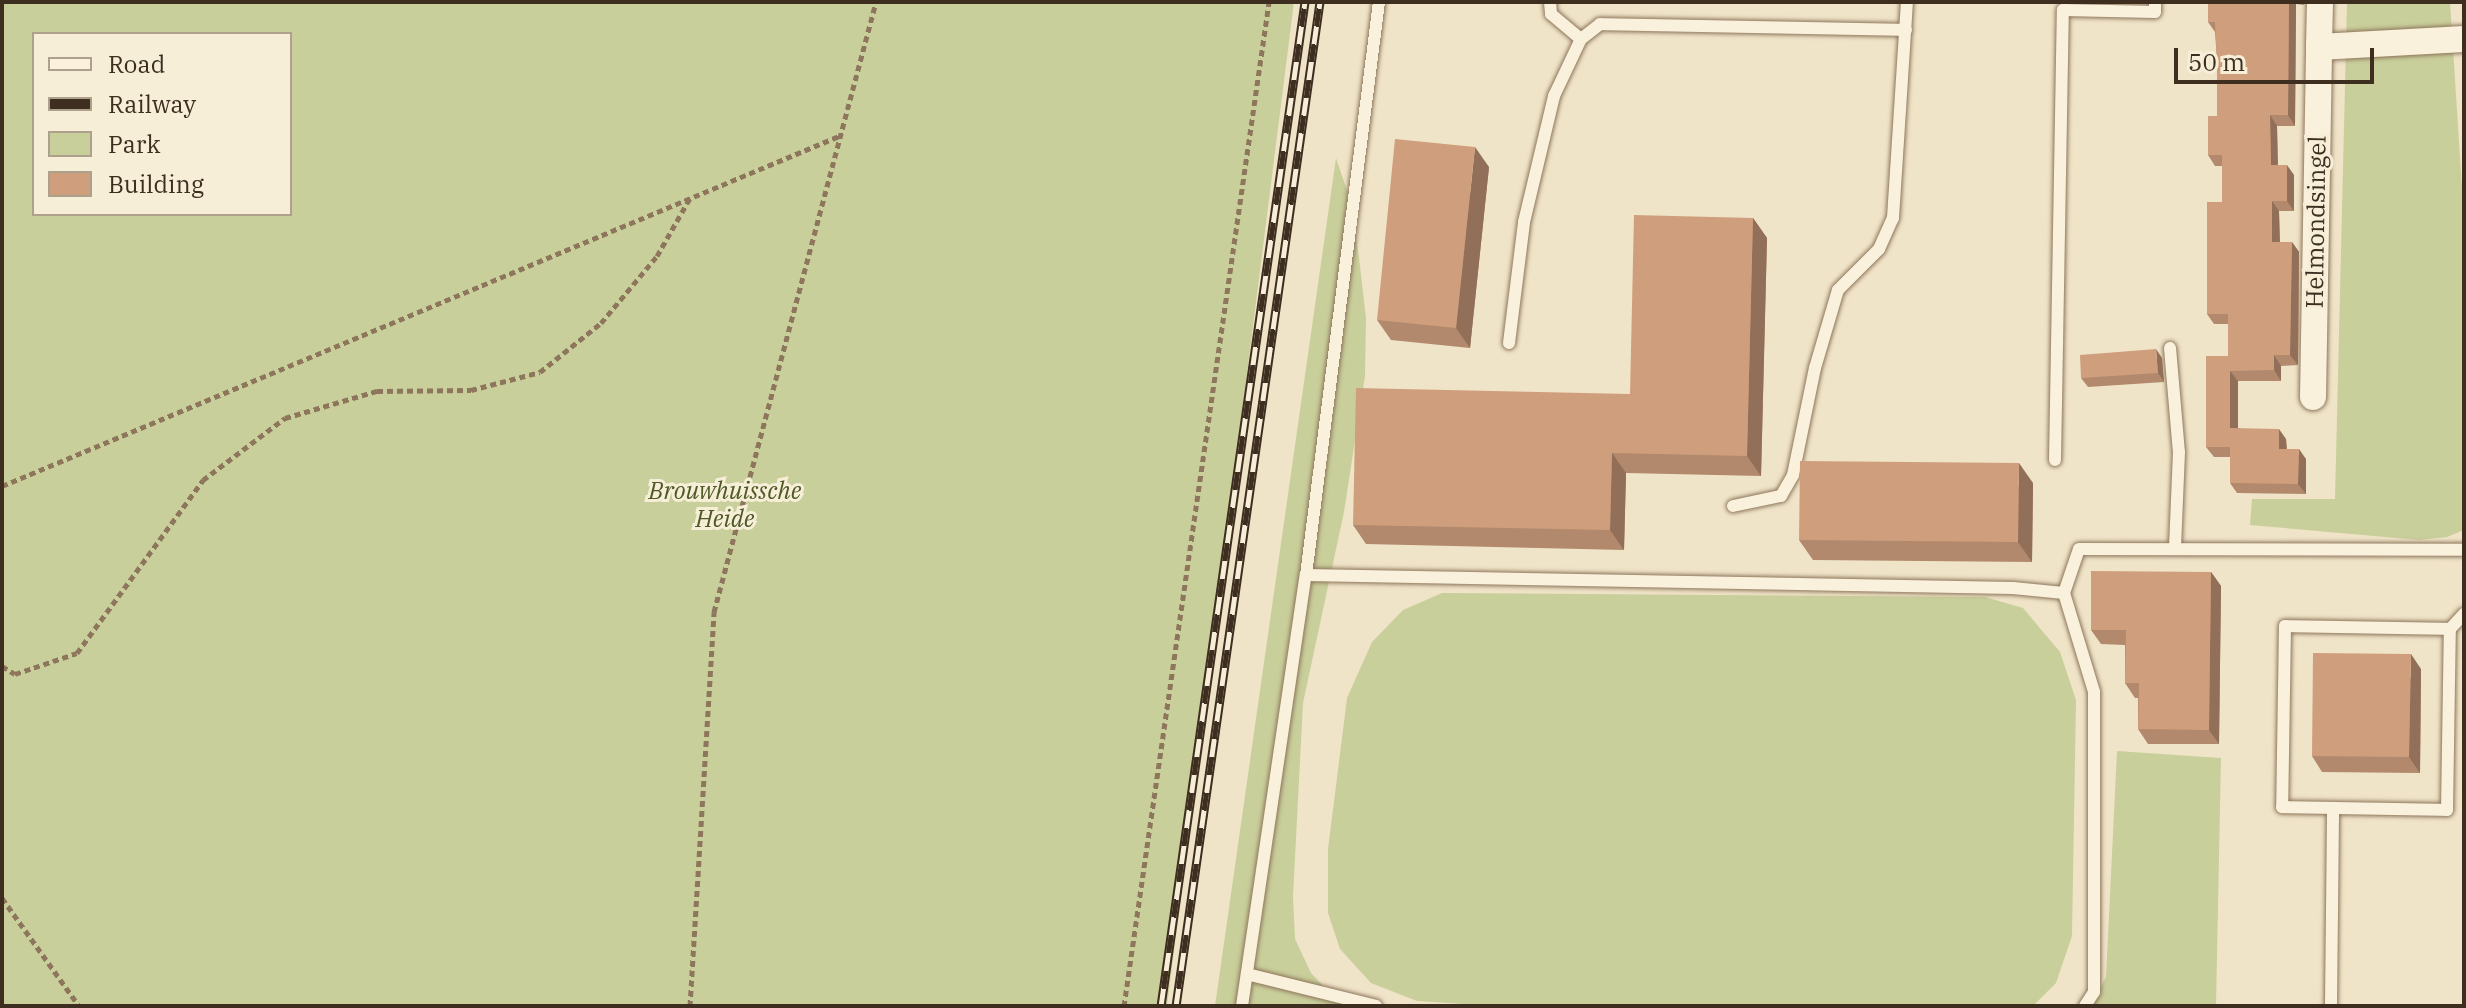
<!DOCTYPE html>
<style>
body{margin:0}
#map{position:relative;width:2466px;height:1008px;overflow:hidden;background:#f0e4c8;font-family:"IBM Plex Serif",serif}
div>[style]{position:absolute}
.green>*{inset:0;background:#c9cf9b}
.path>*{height:5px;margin-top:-2.5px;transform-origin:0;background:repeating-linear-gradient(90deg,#8d765c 0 6px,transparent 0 10px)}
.roads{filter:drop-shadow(0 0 2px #8d765c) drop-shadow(0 0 2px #8d765c)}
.service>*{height:12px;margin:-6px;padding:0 6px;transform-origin:6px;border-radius:6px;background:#faf1dc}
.minor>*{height:26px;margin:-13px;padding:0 13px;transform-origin:13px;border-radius:13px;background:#faf1dc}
.rail>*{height:9px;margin-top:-4.5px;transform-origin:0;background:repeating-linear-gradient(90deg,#f7eed8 0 18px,#3d2e20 0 36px);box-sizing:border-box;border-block:2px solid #3d2e20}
.wall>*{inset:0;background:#b2896c}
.shaded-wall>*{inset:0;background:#916f58}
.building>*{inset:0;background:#cf9f7d}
span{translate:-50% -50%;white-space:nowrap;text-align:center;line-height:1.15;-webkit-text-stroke:6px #f7eed8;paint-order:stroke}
.street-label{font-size:24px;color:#3d2e20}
.park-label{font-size:24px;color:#4d5a26;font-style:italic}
.frame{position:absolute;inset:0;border:4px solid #3d2e20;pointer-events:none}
.legend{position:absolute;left:32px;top:32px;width:260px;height:184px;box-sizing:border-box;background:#f7eed8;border:2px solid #ada18e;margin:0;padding:10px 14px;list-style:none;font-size:24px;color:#3d2e20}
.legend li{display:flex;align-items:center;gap:16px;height:40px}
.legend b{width:40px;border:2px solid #ada18e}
.scale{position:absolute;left:2174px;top:48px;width:200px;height:36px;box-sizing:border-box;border:4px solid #3d2e20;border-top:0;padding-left:10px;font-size:24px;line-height:28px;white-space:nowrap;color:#3d2e20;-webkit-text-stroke:6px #f7eed8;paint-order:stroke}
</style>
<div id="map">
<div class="green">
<i style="clip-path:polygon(evenodd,2px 2px,1294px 2px,1167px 1006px,2px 1006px,2px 2px,290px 34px,290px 214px,34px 214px,34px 34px,290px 34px)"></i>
<i style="clip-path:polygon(2347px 2px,2450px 2px,2464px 219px,2464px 530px,2447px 537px,2419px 540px,2250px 525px,2252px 499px,2335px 499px)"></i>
<i style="clip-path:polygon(1336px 158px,1351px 202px,1359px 258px,1366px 318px,1365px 376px,1344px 512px,1303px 703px,1293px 897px,1295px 939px,1311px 973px,1342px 1006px,1215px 1006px)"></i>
<i style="clip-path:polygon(1442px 593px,1985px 597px,2023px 608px,2060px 652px,2076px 700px,2072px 936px,2056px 983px,2033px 1006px,1494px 1006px,1417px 1001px,1371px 983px,1340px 949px,1328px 913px,1328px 849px,1347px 698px,1372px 642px,1403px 610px)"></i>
<i style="clip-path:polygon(2117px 751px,2221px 758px,2216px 1006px,2091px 1006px,2106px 977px)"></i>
</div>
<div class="path">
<i style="left:2px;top:486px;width:907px;rotate:-22.69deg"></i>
<i style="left:2px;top:666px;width:15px;rotate:32deg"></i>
<i style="left:15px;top:674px;width:65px;rotate:-18.7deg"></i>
<i style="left:77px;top:653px;width:214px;rotate:-53.9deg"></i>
<i style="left:203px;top:480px;width:103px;rotate:-37.1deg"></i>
<i style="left:285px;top:418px;width:96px;rotate:-16.4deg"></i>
<i style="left:377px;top:391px;width:94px;rotate:-0.6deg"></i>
<i style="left:471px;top:390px;width:71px;rotate:-14.6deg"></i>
<i style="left:540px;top:372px;width:78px;rotate:-38.8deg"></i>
<i style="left:601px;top:323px;width:87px;rotate:-50.1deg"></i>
<i style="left:657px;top:256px;width:67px;rotate:-60.4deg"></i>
<i style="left:2px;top:898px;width:133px;rotate:54.5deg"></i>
<i style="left:690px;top:1006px;width:395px;rotate:-86.5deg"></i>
<i style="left:714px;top:612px;width:631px;rotate:-75.13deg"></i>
<i style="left:1124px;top:1006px;width:1014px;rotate:-81.78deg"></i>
</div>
<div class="roads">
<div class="service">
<i style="left:1379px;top:2px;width:578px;rotate:97.26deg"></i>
<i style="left:1306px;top:575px;width:707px;rotate:1.05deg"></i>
<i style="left:2013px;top:588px;width:51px;rotate:5.6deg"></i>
<i style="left:2064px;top:593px;width:46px;rotate:-71.2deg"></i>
<i style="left:2079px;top:549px;width:385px;rotate:0.1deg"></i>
<i style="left:1550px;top:2px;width:12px;rotate:85deg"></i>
<i style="left:1551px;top:14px;width:39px;rotate:40deg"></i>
<i style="left:1509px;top:343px;width:122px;rotate:-82.9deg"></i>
<i style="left:1524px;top:222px;width:130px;rotate:-76.6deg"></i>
<i style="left:1554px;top:96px;width:63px;rotate:-64.7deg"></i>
<i style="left:1581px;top:39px;width:24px;rotate:-38deg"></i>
<i style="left:1600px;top:24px;width:306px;rotate:1.1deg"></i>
<i style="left:2170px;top:348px;width:104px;rotate:85.1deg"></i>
<i style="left:2179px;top:452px;width:96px;rotate:92.4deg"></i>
<i style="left:2055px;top:460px;width:450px;rotate:-89deg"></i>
<i style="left:2063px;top:10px;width:92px;rotate:1.2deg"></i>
<i style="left:2155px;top:12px;width:10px;rotate:-90deg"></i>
<i style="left:1733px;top:506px;width:49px;rotate:-11.8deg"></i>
<i style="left:1781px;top:496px;width:24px;rotate:-60deg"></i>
<i style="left:1793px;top:475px;width:109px;rotate:-78.4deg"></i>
<i style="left:1815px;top:368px;width:81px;rotate:-73.6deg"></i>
<i style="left:1838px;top:290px;width:58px;rotate:-45deg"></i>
<i style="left:1879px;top:249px;width:34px;rotate:-66deg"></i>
<i style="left:1893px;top:218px;width:216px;rotate:-86.3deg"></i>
<i style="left:2064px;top:593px;width:103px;rotate:73.1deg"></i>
<i style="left:2094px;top:692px;width:300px;rotate:90deg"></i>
<i style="left:2094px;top:992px;width:17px;rotate:123deg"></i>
<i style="left:2450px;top:629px;width:165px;rotate:-179deg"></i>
<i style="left:2285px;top:626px;width:181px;rotate:90.9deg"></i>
<i style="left:2282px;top:807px;width:165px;rotate:1deg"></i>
<i style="left:2447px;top:810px;width:181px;rotate:-89.1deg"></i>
<i style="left:2450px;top:629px;width:21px;rotate:-47deg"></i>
<i style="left:1247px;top:974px;width:133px;rotate:13.9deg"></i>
<i style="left:1242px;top:1006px;width:436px;rotate:-81.6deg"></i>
<i style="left:2331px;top:1006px;width:198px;rotate:-89.4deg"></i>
</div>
<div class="minor">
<i style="left:2320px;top:2px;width:45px;rotate:91.3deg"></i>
<i style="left:2319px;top:47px;width:145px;rotate:-3.2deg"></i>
<i style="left:2313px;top:397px;width:350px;rotate:-89deg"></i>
</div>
</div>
<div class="rail">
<i style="left:1161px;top:1006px;width:1014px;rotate:-81.84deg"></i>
<i style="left:1176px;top:1006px;width:1014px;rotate:-81.84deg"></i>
</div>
<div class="wall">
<i style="clip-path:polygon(2208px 2px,2305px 2px,2304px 5px,2296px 4px,2295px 126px,2277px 126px,2278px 165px,2294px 175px,2294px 211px,2279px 211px,2280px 242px,2292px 242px,2299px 252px,2298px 365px,2281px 366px,2281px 381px,2238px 381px,2238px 428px,2286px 439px,2287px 449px,2306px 459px,2306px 494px,2237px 493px,2230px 483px,2230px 457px,2214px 457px,2206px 447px,2228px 356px,2228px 324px,2214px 324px,2207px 314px,2222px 202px,2222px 166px,2215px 166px,2208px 155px,2217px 116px,2217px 60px,2215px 32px,2208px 22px)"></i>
<i style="clip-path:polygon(1489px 167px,1470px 348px,1391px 340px,1377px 320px)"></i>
<i style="clip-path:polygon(1753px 218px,1767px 238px,1761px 476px,1626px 473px,1624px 550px,1366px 544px,1353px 525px,1630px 394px)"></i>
<i style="clip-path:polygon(2162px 358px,2164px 382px,2088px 387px,2081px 378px)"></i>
<i style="clip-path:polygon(2033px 483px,2032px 562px,1813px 560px,1799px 540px)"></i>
<i style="clip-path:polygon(2211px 572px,2221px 586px,2219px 744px,2148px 744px,2138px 729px,2138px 698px,2135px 698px,2125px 683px,2125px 645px,2101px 644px,2091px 630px)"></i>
<i style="clip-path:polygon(2421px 669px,2420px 773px,2322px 772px,2312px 756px)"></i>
</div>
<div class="shaded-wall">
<i style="clip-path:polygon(2289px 2px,2294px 2px,2296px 4px,2295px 126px,2288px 115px)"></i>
<i style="clip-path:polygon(2270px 115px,2277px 126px,2278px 175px,2271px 165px)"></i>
<i style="clip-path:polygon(1475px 147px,1489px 167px,1470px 348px,1456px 328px)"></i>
<i style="clip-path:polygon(2287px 165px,2294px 175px,2294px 211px,2287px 201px)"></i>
<i style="clip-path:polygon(2272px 201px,2279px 211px,2280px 252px,2272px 242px)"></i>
<i style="clip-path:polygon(1753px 218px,1767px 238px,1761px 476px,1747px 456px)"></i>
<i style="clip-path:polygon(2292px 242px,2299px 252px,2298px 365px,2290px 355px)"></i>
<i style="clip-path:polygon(2156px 349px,2162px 358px,2164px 382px,2158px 373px)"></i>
<i style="clip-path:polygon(2274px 355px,2281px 366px,2281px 381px,2274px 370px)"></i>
<i style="clip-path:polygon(2230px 371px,2238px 381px,2238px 439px,2230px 428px)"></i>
<i style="clip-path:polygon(2279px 429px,2286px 439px,2287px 459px,2279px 449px)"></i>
<i style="clip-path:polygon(2299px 449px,2306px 459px,2306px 494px,2298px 484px)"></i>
<i style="clip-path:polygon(1612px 453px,1626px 473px,1624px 550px,1610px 530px)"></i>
<i style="clip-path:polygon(2019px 463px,2033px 483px,2032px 562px,2018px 542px)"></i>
<i style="clip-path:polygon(2211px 572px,2221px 586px,2219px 744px,2209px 730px)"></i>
<i style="clip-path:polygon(2411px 654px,2421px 669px,2420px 773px,2409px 757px)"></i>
</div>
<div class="building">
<i style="clip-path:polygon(2208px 2px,2289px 2px,2288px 115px,2270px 115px,2271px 165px,2287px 165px,2287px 201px,2272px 201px,2272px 242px,2292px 242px,2290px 355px,2274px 355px,2274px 370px,2230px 371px,2230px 428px,2279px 429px,2279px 449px,2299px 449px,2298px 484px,2230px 483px,2230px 447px,2206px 447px,2206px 356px,2228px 356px,2228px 314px,2207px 314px,2207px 202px,2222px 202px,2222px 155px,2208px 155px,2208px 116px,2217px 116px,2217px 60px,2215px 22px,2208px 22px)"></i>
<i style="clip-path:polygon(1395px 139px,1475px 147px,1456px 328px,1377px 320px)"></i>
<i style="clip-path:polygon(1634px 215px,1753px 218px,1747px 456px,1612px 453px,1610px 530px,1353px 525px,1356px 388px,1630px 394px)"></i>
<i style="clip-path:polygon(2156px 349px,2158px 373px,2081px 378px,2080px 355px)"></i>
<i style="clip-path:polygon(1800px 461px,2019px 463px,2018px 542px,1799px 540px)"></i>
<i style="clip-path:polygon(2091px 571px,2211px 572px,2209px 730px,2138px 729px,2139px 683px,2125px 683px,2126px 630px,2091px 630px)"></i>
<i style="clip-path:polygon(2313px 653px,2411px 654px,2409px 757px,2312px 756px)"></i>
</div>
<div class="street-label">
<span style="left:2316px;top:222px;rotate:-89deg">Helmondsingel</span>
</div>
<div class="park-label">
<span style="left:725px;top:505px">Brouwhuissche<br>Heide</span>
</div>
<div class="frame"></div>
<ul class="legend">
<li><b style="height:10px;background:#faf1dc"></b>Road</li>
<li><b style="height:10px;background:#3d2e20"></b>Railway</li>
<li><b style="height:22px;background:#c9cf9b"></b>Park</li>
<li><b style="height:22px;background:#cf9f7d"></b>Building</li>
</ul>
<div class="scale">50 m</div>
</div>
